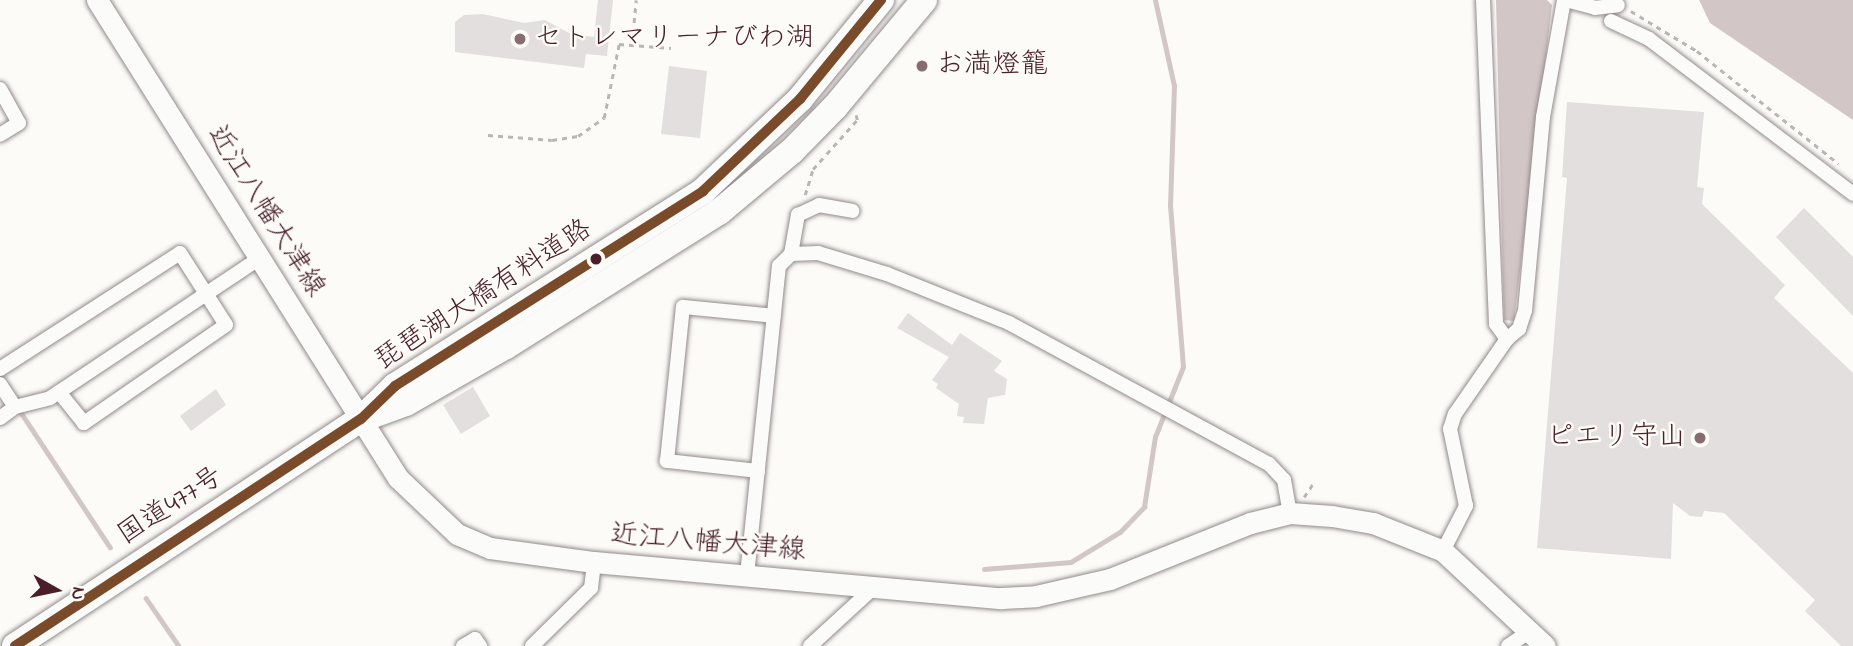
<!DOCTYPE html>
<meta charset="utf-8">
<style>
body{margin:0}
#map{position:relative;width:1853px;height:646px;overflow:hidden;background:#fcfbf8;font-family:"Indie Flower","Klee One",sans-serif}
div>[style]{position:absolute}
.water>*{inset:0;background:#d2c7c6}
.stream>*{height:4.5px;margin:-2.25px;padding:0 2.25px;transform-origin:2.25px;border-radius:2.25px;background:#d2c7c6}
.building>*{inset:0;background:#e2dfde}
.path>*{height:2.5px;margin-top:-1.25px;transform-origin:0;background:repeating-linear-gradient(90deg,#bbb6b6 0 5px,transparent 0 10px)}
.roads{filter:drop-shadow(0 0 2px #928a8b) drop-shadow(0 0 2px #928a8b)}
.street>*{height:14px;margin:-7px;padding:0 7px;transform-origin:7px;border-radius:7px;background:#fbfbf9}
.secondary>*{height:21px;margin:-10.5px;padding:0 10.5px;transform-origin:10.5px;border-radius:10.5px;background:#fbfbf9}
.highway>*{height:26px;margin:-13px;padding:0 13px;transform-origin:13px;border-radius:13px;background:#fbfbf9}
.bus-1>*{height:10px;margin:-5px;padding:0 5px;transform-origin:5px;border-radius:5px;background:#7a4b2a}
.dots>*{width:19px;height:19px;translate:-50% -50%;box-sizing:border-box;border:4px solid #fdfcf7;border-radius:50%}
span{translate:-50% -50%;white-space:nowrap;text-align:center;line-height:1.15;-webkit-text-stroke:5px #fdfcf7;paint-order:stroke}
.poi-label{font-size:28px;color:#4a1f2b}
.left{translate:0 -50%;text-align:left}
.right{translate:-100% -50%;text-align:right}
.street-label{font-size:28px;color:#4a1f2b}
.north{position:absolute;left:21px;top:555px;width:70px;height:70px;-webkit-text-stroke:5px #fdfcf7;paint-order:stroke;rotate:99deg;font-size:19px;font-weight:700;line-height:28px;text-align:center;color:#4a1f2b}
.north::after{content:'';display:block;margin:auto;width:24px;height:32px;background:#4a1f2b;clip-path:polygon(50% 0,100% 100%,50% 72%,0 100%)}
</style>
<div id="map">
<div class="water">
<i style="clip-path:polygon(1496px 0,1547px 0,1552px 5px,1514px 321px,1504px 320px)"></i>
<i style="clip-path:polygon(1699px 0,1853px 0,1853px 120px,1710px 23px)"></i>
</div>
<div class="stream">
<i style="left:18px;top:408px;width:167px;rotate:56.5deg"></i>
<i style="left:984px;top:569px;width:87px;rotate:-4.6deg"></i>
<i style="left:1071px;top:562px;width:57px;rotate:-31.5deg"></i>
<i style="left:1120px;top:532px;width:35px;rotate:-46deg"></i>
<i style="left:1144px;top:507px;width:71px;rotate:-81.1deg"></i>
<i style="left:1155px;top:437px;width:75px;rotate:-68.2deg"></i>
<i style="left:1183px;top:367px;width:162px;rotate:-94.6deg"></i>
<i style="left:1170px;top:206px;width:120px;rotate:-88.1deg"></i>
<i style="left:1174px;top:86px;width:88px;rotate:-102.5deg"></i>
<i style="left:146px;top:598px;width:58px;rotate:55.5deg"></i>
</div>
<div class="building">
<i style="clip-path:polygon(598px 0,613px 0,607px 56px,586px 54px,584px 68px,455px 52px,455px 22px,464px 15px,483px 14px,524px 23px,545px 20px,571px 34px,594px 37px)"></i>
<i style="clip-path:polygon(669px 66px,707px 71px,700px 138px,661px 134px)"></i>
<i style="clip-path:polygon(1567px 102px,1704px 112px,1697px 187px,1704px 188px,1702px 204px,1785px 285px,1774px 298px,1853px 373px,1853px 646px,1841px 646px,1805px 611px,1815px 600px,1724px 513px,1704px 511px,1702px 517px,1690px 516px,1673px 503px,1671px 559px,1537px 548px,1567px 178px,1562px 177px)"></i>
<i style="clip-path:polygon(1804px 208px,1853px 257px,1853px 316px,1776px 237px)"></i>
<i style="clip-path:polygon(908px 313px,952px 345px,960px 333px,1002px 361px,994px 371px,1007px 379px,1005px 395px,988px 398px,984px 424px,963px 423px,964px 417px,957px 416px,959px 404px,936px 388px,938px 384px,932px 380px,949px 357px,897px 328px)"></i>
<i style="clip-path:polygon(473px 387px,490px 416px,461px 434px,443px 405px)"></i>
<i style="clip-path:polygon(216px 389px,226px 405px,191px 431px,180px 416px)"></i>
</div>
<div class="path">
<i style="left:1631px;top:11px;width:77px;rotate:31.2deg"></i>
<i style="left:1697px;top:51px;width:181px;rotate:38.5deg"></i>
<i style="left:632px;top:43px;width:43px;rotate:-84.7deg"></i>
<i style="left:488px;top:135px;width:64px;rotate:4.5deg"></i>
<i style="left:552px;top:140px;width:26px;rotate:-9deg"></i>
<i style="left:578px;top:136px;width:32px;rotate:-35deg"></i>
<i style="left:604px;top:118px;width:76px;rotate:-78.5deg"></i>
<i style="left:619px;top:44px;width:52px;rotate:4.4deg"></i>
<i style="left:805px;top:195px;width:27px;rotate:-73deg"></i>
<i style="left:813px;top:169px;width:66px;rotate:-48.1deg"></i>
<i style="left:857px;top:120px;width:5px;rotate:-101deg"></i>
<i style="left:1304px;top:497px;width:18px;rotate:-56deg"></i>
</div>
<div class="roads">
<div class="street">
<i style="left:1483px;top:0;width:324px;rotate:87.7deg"></i>
<i style="left:1496px;top:324px;width:19px;rotate:54deg"></i>
<i style="left:1566px;top:0;width:30px;rotate:15deg"></i>
<i style="left:1595px;top:8px;width:23px;rotate:-7deg"></i>
<i style="left:1611px;top:21px;width:42px;rotate:25.3deg"></i>
<i style="left:1649px;top:39px;width:256px;rotate:37.2deg"></i>
<i style="left:0;top:89px;width:39px;rotate:61deg"></i>
<i style="left:19px;top:123px;width:22px;rotate:148deg"></i>
<i style="left:791px;top:254px;width:40px;rotate:-80deg"></i>
<i style="left:798px;top:215px;width:23px;rotate:-25deg"></i>
<i style="left:819px;top:205px;width:34px;rotate:10deg"></i>
<i style="left:0;top:369px;width:214px;rotate:-32.8deg"></i>
<i style="left:180px;top:253px;width:85px;rotate:57.4deg"></i>
<i style="left:226px;top:325px;width:173px;rotate:145.4deg"></i>
<i style="left:84px;top:423px;width:40px;rotate:-129deg"></i>
<i style="left:0;top:384px;width:27px;rotate:57deg"></i>
<i style="left:0;top:418px;width:19px;rotate:-36deg"></i>
<i style="left:15px;top:407px;width:36px;rotate:-14deg"></i>
<i style="left:50px;top:398px;width:252px;rotate:-33.7deg"></i>
<i style="left:758px;top:471px;width:92px;rotate:-173.7deg"></i>
<i style="left:667px;top:461px;width:155px;rotate:-84.1deg"></i>
<i style="left:683px;top:307px;width:91px;rotate:5.6deg"></i>
<i style="left:1443px;top:551px;width:51px;rotate:-62.9deg"></i>
<i style="left:1466px;top:506px;width:79px;rotate:-101.7deg"></i>
<i style="left:1450px;top:429px;width:16px;rotate:-72deg"></i>
<i style="left:1455px;top:414px;width:91px;rotate:-55.3deg"></i>
<i style="left:1507px;top:339px;width:16px;rotate:-40deg"></i>
<i style="left:1519px;top:329px;width:19px;rotate:-72deg"></i>
<i style="left:1525px;top:311px;width:195px;rotate:-84.7deg"></i>
<i style="left:1543px;top:117px;width:119px;rotate:-79.8deg"></i>
<i style="left:747px;top:575px;width:311px;rotate:-84.1deg"></i>
<i style="left:779px;top:266px;width:17px;rotate:-45deg"></i>
<i style="left:791px;top:254px;width:27px;rotate:-2deg"></i>
<i style="left:818px;top:253px;width:72px;rotate:16.9deg"></i>
<i style="left:887px;top:274px;width:131px;rotate:21.9deg"></i>
<i style="left:1009px;top:323px;width:296px;rotate:28.5deg"></i>
<i style="left:1269px;top:464px;width:22px;rotate:47deg"></i>
<i style="left:1284px;top:480px;width:34px;rotate:80deg"></i>
<i style="left:463px;top:646px;width:14px;rotate:-30deg"></i>
<i style="left:475px;top:639px;width:9px;rotate:54deg"></i>
<i style="left:532px;top:646px;width:83px;rotate:-44.5deg"></i>
<i style="left:591px;top:588px;width:26px;rotate:-83deg"></i>
<i style="left:810px;top:646px;width:86px;rotate:-42.6deg"></i>
<i style="left:1508px;top:646px;width:27px;rotate:-34deg"></i>
</div>
<div class="secondary">
<i style="left:97px;top:0;width:565px;rotate:57.8deg"></i>
<i style="left:398px;top:478px;width:81px;rotate:43.5deg"></i>
<i style="left:457px;top:534px;width:36px;rotate:23deg"></i>
<i style="left:490px;top:548px;width:105px;rotate:7.7deg"></i>
<i style="left:594px;top:562px;width:409px;rotate:5.1deg"></i>
<i style="left:1001px;top:598px;width:35px;rotate:-3deg"></i>
<i style="left:1036px;top:596px;width:76px;rotate:-12.9deg"></i>
<i style="left:1110px;top:579px;width:151px;rotate:-21.8deg"></i>
<i style="left:1250px;top:523px;width:41px;rotate:-14deg"></i>
<i style="left:1290px;top:513px;width:42px;rotate:4.1deg"></i>
<i style="left:1332px;top:516px;width:42px;rotate:9.7deg"></i>
<i style="left:1373px;top:523px;width:75px;rotate:21.8deg"></i>
<i style="left:1443px;top:551px;width:139px;rotate:43deg"></i>
</div>
<div class="highway">
<i style="left:370px;top:416px;width:38px;rotate:-20deg"></i>
<i style="left:406px;top:403px;width:115px;rotate:-29.7deg"></i>
<i style="left:506px;top:346px;width:252px;rotate:-32.2deg"></i>
<i style="left:719px;top:212px;width:95px;rotate:-39.9deg"></i>
<i style="left:792px;top:151px;width:62px;rotate:-45.7deg"></i>
<i style="left:835px;top:107px;width:139px;rotate:-50.2deg"></i>
<i style="left:15px;top:646px;width:414px;rotate:-33.3deg"></i>
<i style="left:361px;top:419px;width:47px;rotate:-44.1deg"></i>
<i style="left:395px;top:386px;width:365px;rotate:-32.3deg"></i>
<i style="left:703px;top:191px;width:134px;rotate:-43.5deg"></i>
<i style="left:800px;top:99px;width:128px;rotate:-50.7deg"></i>
</div>
</div>
<div class="bus-1">
<i style="left:15px;top:646px;width:414px;rotate:-33.3deg"></i>
<i style="left:361px;top:419px;width:47px;rotate:-44.1deg"></i>
<i style="left:395px;top:386px;width:365px;rotate:-32.3deg"></i>
<i style="left:703px;top:191px;width:134px;rotate:-43.5deg"></i>
<i style="left:800px;top:99px;width:128px;rotate:-50.7deg"></i>
</div>
<div class="dots">
<i style="left:520px;top:39px;background:#886c73"></i>
<i style="left:922px;top:66px;background:#886c73"></i>
<i style="left:596px;top:259px;background:#4a1f2b"></i>
<i style="left:1700px;top:438px;background:#886c73"></i>
</div>
<div class="poi-label">
<span class="left" style="left:534px;top:39px">セトレマリーナびわ湖</span>
<span class="left" style="left:936px;top:66px">お満燈籠</span>
<span class="right" style="left:1686px;top:438px">ピエリ守山</span>
</div>
<div class="street-label">
<span style="left:265px;top:212px;rotate:58deg">近江八幡大津線</span>
<span style="left:484px;top:296px;rotate:-33deg">琵琶湖大橋有料道路</span>
<span style="left:171px;top:507px;rotate:-33deg">国道477号</span>
<span style="left:708px;top:544px;rotate:5deg">近江八幡大津線</span>
</div>
<div class="north">N</div>
</div>
